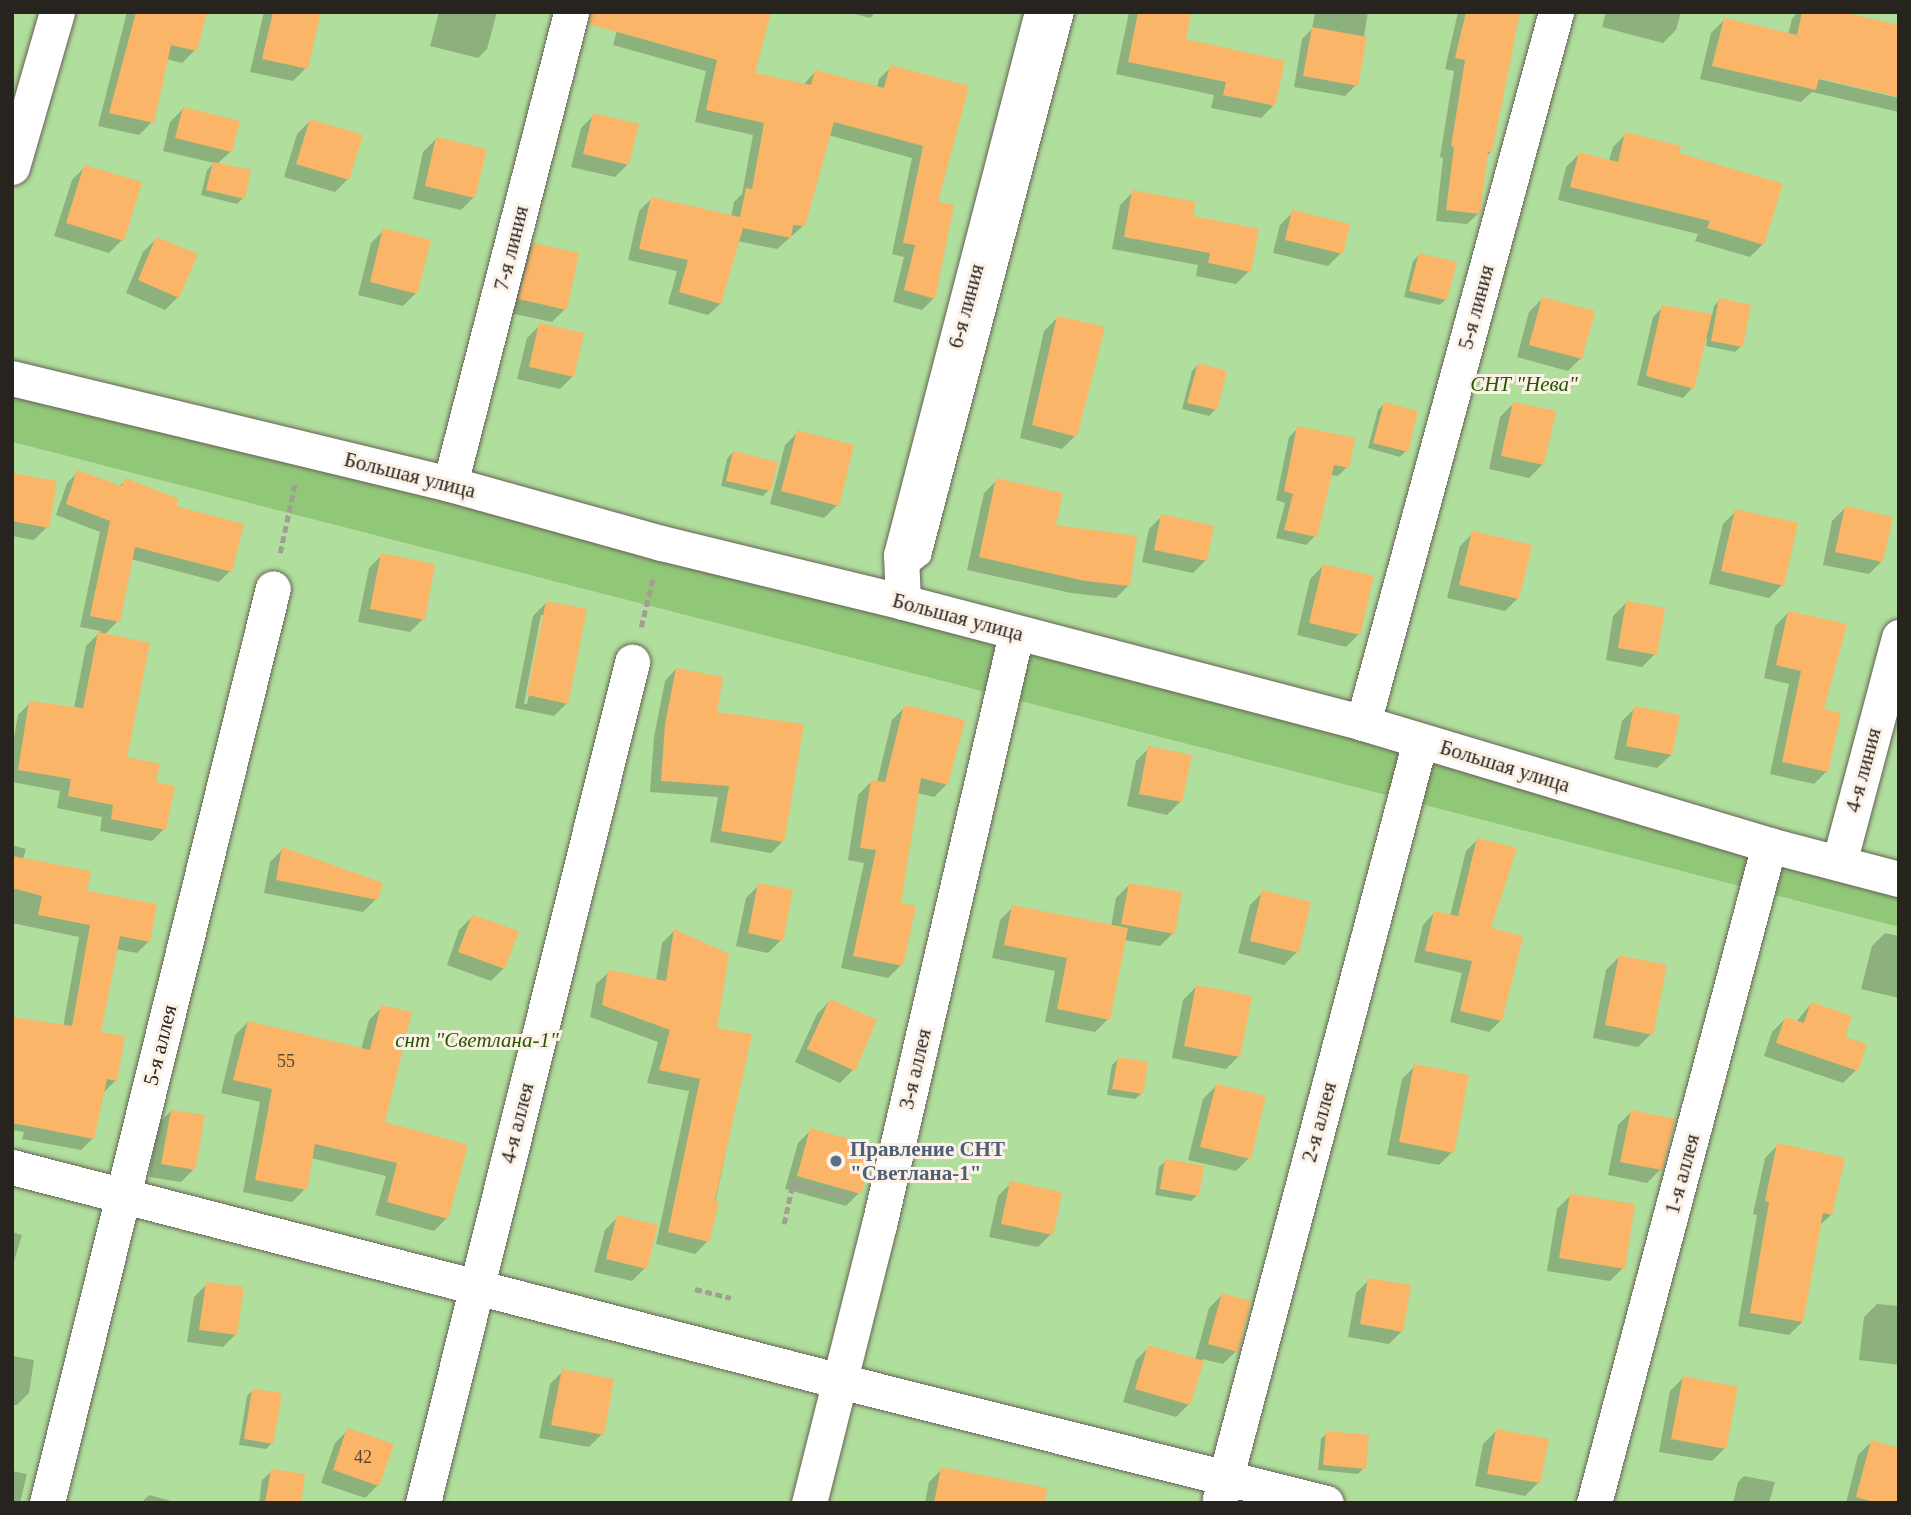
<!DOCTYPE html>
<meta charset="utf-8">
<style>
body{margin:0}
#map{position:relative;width:1911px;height:1515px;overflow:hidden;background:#ede4d9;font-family:Georgia,serif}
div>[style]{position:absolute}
.green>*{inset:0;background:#b0de9c}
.forest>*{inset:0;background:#91c878}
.shadow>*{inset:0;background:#0003}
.building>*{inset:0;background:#fab568}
.path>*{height:4.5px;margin-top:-2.25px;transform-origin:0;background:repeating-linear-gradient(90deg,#a49d94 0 7px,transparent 0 10.5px)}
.roads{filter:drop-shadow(0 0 2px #676056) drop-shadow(0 0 2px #676056)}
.lane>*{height:18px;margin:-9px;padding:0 9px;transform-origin:9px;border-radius:9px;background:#fff}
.street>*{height:35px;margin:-17.5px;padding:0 17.5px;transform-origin:17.5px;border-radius:17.5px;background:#fff}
.dots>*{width:19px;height:19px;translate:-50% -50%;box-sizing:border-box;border:4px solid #fbf1e6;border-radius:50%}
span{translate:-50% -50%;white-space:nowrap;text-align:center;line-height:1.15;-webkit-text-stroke:6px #fbf1e6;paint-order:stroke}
.number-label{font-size:18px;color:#5c4831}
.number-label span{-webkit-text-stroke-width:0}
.street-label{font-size:21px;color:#27241f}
.park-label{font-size:21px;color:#265800;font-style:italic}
.service-label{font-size:21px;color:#4e5e75;font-weight:700}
.left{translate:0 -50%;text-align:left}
.frame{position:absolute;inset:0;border:14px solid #27241f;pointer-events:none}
</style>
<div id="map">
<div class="green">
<i style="clip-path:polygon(12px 12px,1899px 12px,1899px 879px,12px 379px)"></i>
<i style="clip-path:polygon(12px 442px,1899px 927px,1899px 1503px,12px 1503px)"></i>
</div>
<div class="forest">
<i style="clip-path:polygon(12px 379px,1899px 879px,1899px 927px,12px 442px)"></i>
</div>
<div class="shadow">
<i style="clip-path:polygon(127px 12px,205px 12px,195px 50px,182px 63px,166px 59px,152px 122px,139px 135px,98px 126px)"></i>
<i style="clip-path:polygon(264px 12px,319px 12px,306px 68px,293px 81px,250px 72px)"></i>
<i style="clip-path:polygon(439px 12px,497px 12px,487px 49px,478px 58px,430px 46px)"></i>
<i style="clip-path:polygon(622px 12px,753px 75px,803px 85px,816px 71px,877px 88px,879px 79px,891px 67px,967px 87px,936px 203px,934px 298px,922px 310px,893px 302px,904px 257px,892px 254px,912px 158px,828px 135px,803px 226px,777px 249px,737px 241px,720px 304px,708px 315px,668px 304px,677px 271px,628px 260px,639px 211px,651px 199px,731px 217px,734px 202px,742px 194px,753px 135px,695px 122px,706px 71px,613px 45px)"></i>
<i style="clip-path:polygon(847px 12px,876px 12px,870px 18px)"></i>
<i style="clip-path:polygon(1129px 12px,1190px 12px,1184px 40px,1274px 105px,1261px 118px,1211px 108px,1214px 95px,1116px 74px)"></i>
<i style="clip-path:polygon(1315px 12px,1368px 12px,1356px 85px,1345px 96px,1294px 87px,1302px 39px,1312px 29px)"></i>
<i style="clip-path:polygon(1458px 12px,1518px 12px,1491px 152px,1486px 156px,1479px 213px,1467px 224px,1436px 221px,1443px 158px,1440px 157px,1454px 71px,1445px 69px)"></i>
<i style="clip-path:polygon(1606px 12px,1681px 12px,1676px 30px,1663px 43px,1602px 27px)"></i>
<i style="clip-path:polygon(1798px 12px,1833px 12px,1810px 77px,1899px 98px,1899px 112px,1812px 92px,1801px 102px,1700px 79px,1711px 33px,1724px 20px,1788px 34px,1792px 19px)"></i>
<i style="clip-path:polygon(183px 109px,231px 151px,217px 164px,243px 198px,237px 204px,201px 195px,207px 170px,214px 163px,163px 151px,170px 122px)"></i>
<i style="clip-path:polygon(594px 115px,628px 164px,615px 177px,571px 167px,581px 128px)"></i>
<i style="clip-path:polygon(310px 121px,348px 179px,335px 192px,284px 177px,297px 134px)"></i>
<i style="clip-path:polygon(1626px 134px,1677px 154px,1763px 244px,1750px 257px,1695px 241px,1698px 234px,1558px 200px,1566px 167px,1579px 154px,1609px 161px,1613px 147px)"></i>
<i style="clip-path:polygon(436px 139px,474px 197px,461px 210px,413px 199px,423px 152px)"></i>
<i style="clip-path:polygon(85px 167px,122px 240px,109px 253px,54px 236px,72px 180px)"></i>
<i style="clip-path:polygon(1133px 192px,1191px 218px,1249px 271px,1236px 284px,1196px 276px,1198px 265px,1112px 249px,1120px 205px)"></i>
<i style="clip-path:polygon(1293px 212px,1341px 253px,1328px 266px,1273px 253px,1280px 225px)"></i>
<i style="clip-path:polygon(384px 230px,416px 293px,403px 306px,358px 295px,371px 243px)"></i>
<i style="clip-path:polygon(156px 239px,178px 297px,165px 310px,126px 293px,143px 252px)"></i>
<i style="clip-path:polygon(533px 245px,565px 309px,552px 322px,506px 312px,520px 258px)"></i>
<i style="clip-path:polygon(1419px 255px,1446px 299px,1440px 305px,1404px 297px,1413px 261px)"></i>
<i style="clip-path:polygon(1542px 299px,1581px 358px,1568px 371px,1517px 357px,1529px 312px)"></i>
<i style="clip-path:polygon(1720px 300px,1741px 346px,1735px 352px,1706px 346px,1707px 338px,1704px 338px,1692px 388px,1683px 398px,1637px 385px,1653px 317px,1663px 307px,1712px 315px,1714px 306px)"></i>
<i style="clip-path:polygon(1057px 318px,1075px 436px,1062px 449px,1020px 438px,1044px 331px)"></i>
<i style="clip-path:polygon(540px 325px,573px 376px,560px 389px,517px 379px,527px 338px)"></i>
<i style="clip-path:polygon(1198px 365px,1225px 372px,1215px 410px,1209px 416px,1182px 409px,1192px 371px)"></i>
<i style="clip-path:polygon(1384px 404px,1406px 451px,1400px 457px,1368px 448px,1378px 410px)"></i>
<i style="clip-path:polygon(1513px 404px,1543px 464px,1529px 478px,1489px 469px,1500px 417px)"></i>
<i style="clip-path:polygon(1298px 428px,1347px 467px,1338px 476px,1330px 475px,1315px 536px,1306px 545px,1276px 538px,1285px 503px,1276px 500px,1289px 437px)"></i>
<i style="clip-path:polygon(798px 432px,837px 505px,824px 518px,770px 504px,785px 445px)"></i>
<i style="clip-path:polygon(733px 452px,769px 490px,763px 496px,721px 486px,727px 459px)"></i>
<i style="clip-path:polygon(78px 472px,119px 487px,126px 480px,174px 507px,230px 571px,219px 582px,131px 559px,118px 621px,104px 635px,125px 758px,154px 784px,164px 829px,152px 841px,100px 831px,102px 817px,57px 808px,60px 791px,12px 782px,12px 749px,18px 715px,30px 703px,74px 708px,86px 646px,101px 631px,80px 627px,100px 532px,56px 515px,67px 483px)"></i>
<i style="clip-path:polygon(12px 474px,47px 527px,34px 540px,12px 536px)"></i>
<i style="clip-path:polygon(997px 480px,1054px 527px,1129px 585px,1116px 598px,1071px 593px,967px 570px,984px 493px)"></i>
<i style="clip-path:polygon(1845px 508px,1882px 561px,1869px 574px,1823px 565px,1832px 521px)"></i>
<i style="clip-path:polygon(1736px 511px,1782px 585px,1769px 598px,1709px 584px,1723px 524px)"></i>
<i style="clip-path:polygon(1162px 516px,1206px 560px,1193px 573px,1142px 562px,1149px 529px)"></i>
<i style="clip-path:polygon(1473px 533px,1518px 598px,1505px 611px,1447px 598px,1460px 546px)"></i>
<i style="clip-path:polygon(382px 555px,423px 619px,410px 632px,358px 622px,369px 568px)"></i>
<i style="clip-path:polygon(1323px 566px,1359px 634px,1346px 647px,1297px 635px,1310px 579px)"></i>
<i style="clip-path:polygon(evenodd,546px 603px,567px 703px,554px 716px,515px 708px,533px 616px,546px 603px,541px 615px,545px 615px,527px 704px,524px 704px,541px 615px)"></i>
<i style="clip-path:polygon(1626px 603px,1655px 654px,1642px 667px,1606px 660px,1613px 616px)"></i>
<i style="clip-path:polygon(1788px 613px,1822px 711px,1827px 771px,1814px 784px,1770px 774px,1789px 684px,1764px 678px,1775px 626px)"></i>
<i style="clip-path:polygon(676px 669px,715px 713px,782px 842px,771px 853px,710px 842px,718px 797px,650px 792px,654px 737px,665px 681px)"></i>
<i style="clip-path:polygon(905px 707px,947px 784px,934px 797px,917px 793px,899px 905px,901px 965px,888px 978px,841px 968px,864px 863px,848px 860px,858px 795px,871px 782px,877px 782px,892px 720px)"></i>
<i style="clip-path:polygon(1635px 708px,1671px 755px,1657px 768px,1614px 759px,1622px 721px)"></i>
<i style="clip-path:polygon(1149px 748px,1180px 802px,1167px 815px,1127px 806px,1136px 761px)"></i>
<i style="clip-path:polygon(1477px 840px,1501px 1020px,1489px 1032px,1450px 1022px,1462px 973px,1414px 962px,1423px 925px,1434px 913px,1450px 916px,1466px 851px)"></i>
<i style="clip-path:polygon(12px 845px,26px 849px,23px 859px,85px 892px,149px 941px,137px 953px,115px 949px,99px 1033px,116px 1080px,104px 1092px,93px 1138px,81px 1150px,22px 1139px,24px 1132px,12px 1130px,12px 1018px,63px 1027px,79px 937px,12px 923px)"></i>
<i style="clip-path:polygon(283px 849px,376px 899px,363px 912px,264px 893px,270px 862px)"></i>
<i style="clip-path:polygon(759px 885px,781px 940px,768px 953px,736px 946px,746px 898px)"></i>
<i style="clip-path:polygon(1129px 885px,1173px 933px,1160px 946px,1124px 940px,1108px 1019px,1095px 1032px,1045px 1022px,1055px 971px,992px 958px,1000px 920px,1013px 907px,1111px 927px,1116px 898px)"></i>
<i style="clip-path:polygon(1263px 892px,1297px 952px,1284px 965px,1238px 953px,1250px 905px)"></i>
<i style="clip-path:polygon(472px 917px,504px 968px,491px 981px,447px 965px,459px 930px)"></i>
<i style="clip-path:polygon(674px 931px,715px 1030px,750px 1036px,707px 1242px,695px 1254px,656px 1244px,689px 1091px,647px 1083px,658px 1042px,590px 1017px,596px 984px,609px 972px,656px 981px,662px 943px)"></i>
<i style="clip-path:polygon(1885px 933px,1899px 936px,1899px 998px,1861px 989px,1872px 946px)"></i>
<i style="clip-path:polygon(1619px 957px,1651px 1034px,1638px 1047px,1593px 1038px,1606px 970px)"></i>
<i style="clip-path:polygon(1196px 987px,1239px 1056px,1226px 1069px,1172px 1058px,1183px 1000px)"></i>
<i style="clip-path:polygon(830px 1001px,853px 1070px,840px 1083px,795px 1062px,817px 1014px)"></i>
<i style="clip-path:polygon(1811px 1004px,1843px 1038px,1856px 1070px,1843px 1083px,1764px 1056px,1772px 1032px,1785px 1019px,1796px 1022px)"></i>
<i style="clip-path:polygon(382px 1007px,383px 1124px,447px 1218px,434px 1231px,375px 1215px,386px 1176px,311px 1158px,305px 1189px,292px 1202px,243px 1192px,260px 1102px,221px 1093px,235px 1035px,248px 1022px,361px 1050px,369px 1020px)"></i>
<i style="clip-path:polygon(1118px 1059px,1142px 1093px,1135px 1099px,1107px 1095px,1112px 1065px)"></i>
<i style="clip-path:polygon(1415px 1066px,1452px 1152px,1439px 1165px,1387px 1155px,1402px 1079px)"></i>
<i style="clip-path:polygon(1216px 1086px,1249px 1158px,1236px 1171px,1188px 1160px,1203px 1099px)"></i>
<i style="clip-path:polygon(171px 1111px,194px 1169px,181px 1182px,149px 1177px,158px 1124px)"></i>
<i style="clip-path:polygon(1631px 1112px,1660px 1170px,1647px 1183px,1608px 1175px,1618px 1125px)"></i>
<i style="clip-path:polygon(811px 1130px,859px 1193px,846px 1206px,785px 1189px,798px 1143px)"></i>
<i style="clip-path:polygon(1778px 1145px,1831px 1215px,1819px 1226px,1802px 1322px,1789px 1335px,1738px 1326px,1757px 1215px,1753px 1214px,1765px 1158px)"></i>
<i style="clip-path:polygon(1166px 1161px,1197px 1195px,1191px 1201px,1155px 1195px,1159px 1167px)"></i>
<i style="clip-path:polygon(1011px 1183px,1051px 1234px,1038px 1247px,989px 1237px,998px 1196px)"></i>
<i style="clip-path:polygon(1570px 1196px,1623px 1268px,1610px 1281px,1547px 1271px,1557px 1209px)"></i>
<i style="clip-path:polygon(618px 1217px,645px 1268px,632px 1281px,594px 1272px,605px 1230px)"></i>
<i style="clip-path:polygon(12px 1232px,22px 1235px,12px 1268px)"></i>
<i style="clip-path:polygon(1369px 1280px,1402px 1331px,1389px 1344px,1348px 1337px,1356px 1293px)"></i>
<i style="clip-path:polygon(207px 1284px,236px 1334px,223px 1347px,187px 1342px,194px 1297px)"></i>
<i style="clip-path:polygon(1222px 1295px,1236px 1351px,1223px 1364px,1202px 1359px,1189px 1404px,1176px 1417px,1123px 1402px,1136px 1360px,1149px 1347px,1195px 1360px,1209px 1308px)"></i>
<i style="clip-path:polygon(1877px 1304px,1899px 1306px,1899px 1365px,1859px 1360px,1864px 1317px)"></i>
<i style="clip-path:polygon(12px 1356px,34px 1360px,29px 1393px,17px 1405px,12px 1405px)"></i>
<i style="clip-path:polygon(563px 1371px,602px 1434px,589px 1447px,539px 1438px,550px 1384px)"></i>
<i style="clip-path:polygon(1683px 1378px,1725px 1448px,1712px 1461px,1659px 1452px,1670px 1391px)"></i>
<i style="clip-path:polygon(253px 1390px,272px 1443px,266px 1449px,239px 1445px,247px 1396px)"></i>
<i style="clip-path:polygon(348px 1430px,378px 1485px,365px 1498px,321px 1483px,335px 1443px)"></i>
<i style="clip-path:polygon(1496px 1431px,1538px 1483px,1525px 1496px,1475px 1486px,1483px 1444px)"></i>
<i style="clip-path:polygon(1327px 1433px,1364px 1468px,1358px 1474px,1318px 1470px,1321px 1439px)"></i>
<i style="clip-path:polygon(1871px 1442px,1899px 1503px,1846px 1503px,1858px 1455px)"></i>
<i style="clip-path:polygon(942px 1469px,987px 1503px,925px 1503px,929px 1482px)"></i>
<i style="clip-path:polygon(12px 1471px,27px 1474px,20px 1503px,12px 1503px)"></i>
<i style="clip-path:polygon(272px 1471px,299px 1503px,259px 1503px,262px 1480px)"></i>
<i style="clip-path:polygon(1744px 1476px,1775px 1482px,1769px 1503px,1733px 1503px,1738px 1482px)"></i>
<i style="clip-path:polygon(149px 1495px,179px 1503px,141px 1503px)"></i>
</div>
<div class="building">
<i style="clip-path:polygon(136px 12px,207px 12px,197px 51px,171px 45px,154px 123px,109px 113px)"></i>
<i style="clip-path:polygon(273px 12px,321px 12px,308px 69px,262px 59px)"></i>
<i style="clip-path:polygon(591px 12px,771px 12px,755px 73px,811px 85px,815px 70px,884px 88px,890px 65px,969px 86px,938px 202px,954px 205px,935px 299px,904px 290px,915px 245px,903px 243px,923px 146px,834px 122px,805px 226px,793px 225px,791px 238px,743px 228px,721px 304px,679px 292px,688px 260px,639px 249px,651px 197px,740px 217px,746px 188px,752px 189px,764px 123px,706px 110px,717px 60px,589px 24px)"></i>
<i style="clip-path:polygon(1138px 12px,1191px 12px,1186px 39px,1285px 61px,1275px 106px,1223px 95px,1226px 82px,1128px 62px)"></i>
<i style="clip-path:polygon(1466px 12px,1520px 12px,1492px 153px,1488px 152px,1480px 214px,1446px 210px,1454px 147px,1451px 146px,1465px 60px,1455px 58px)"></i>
<i style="clip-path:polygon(1802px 12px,1842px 12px,1899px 25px,1899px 97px,1819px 78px,1816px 90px,1712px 66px,1724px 18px,1797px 35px)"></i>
<i style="clip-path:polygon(1312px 27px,1367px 37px,1358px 86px,1303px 76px)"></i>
<i style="clip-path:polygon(183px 107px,240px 121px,232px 152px,175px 138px)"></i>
<i style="clip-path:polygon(593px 113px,639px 124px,629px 165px,583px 154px)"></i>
<i style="clip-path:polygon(310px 119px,363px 135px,349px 180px,296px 164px)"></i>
<i style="clip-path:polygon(1625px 132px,1681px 146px,1679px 153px,1783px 184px,1764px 245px,1707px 228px,1710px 221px,1570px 187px,1579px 152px,1618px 162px)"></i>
<i style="clip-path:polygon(436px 137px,487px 149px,475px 198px,425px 186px)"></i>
<i style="clip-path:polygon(213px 162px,251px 170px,245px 199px,206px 190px)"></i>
<i style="clip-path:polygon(84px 165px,142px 182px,124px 241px,66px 223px)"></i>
<i style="clip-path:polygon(1132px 190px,1196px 202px,1193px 216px,1259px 229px,1251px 272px,1208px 263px,1210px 253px,1124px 237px)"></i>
<i style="clip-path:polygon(1292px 210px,1350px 224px,1343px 254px,1285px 240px)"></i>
<i style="clip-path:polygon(383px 228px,431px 240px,417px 294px,370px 282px)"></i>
<i style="clip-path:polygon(156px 237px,198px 254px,179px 298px,138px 280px)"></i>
<i style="clip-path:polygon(533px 243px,579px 253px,567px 310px,518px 299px)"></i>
<i style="clip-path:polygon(1419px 253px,1457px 262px,1447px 300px,1409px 291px)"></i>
<i style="clip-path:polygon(1542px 297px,1595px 311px,1582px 359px,1529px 345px)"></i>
<i style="clip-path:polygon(1719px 298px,1751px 305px,1743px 347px,1711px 341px)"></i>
<i style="clip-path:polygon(1662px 305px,1712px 314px,1694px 389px,1646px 376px)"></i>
<i style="clip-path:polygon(1057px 316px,1105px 327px,1077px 437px,1032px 425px)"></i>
<i style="clip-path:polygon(539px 323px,584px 333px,574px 377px,529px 367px)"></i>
<i style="clip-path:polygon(1198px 363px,1227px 371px,1217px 410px,1187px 403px)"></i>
<i style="clip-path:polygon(1384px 402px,1418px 411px,1408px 452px,1373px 443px)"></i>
<i style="clip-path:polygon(1513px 402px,1556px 411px,1544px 465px,1501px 456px)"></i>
<i style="clip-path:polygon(1297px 426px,1355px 438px,1349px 468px,1334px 465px,1317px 537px,1284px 530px,1293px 494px,1284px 491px)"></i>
<i style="clip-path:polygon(797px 430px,854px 445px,839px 506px,781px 491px)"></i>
<i style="clip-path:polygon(733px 451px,778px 462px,771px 491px,726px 481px)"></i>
<i style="clip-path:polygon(77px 470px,122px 486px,125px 478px,179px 499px,176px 506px,244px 524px,232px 572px,135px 547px,120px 622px,90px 616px,110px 521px,66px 504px)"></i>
<i style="clip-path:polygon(12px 473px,57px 481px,49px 528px,12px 521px)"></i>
<i style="clip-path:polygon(996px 478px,1063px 493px,1056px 525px,1137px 536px,1130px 586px,1085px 581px,979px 557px)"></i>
<i style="clip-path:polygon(1845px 506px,1893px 517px,1883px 562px,1835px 552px)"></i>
<i style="clip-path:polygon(1735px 509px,1798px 523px,1784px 586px,1721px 571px)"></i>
<i style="clip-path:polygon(1161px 514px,1214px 526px,1207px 561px,1154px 550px)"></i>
<i style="clip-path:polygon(1472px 531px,1532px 545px,1519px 599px,1459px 585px)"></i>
<i style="clip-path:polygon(381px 553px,435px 564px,425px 620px,370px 609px)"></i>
<i style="clip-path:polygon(1323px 564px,1374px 576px,1360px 635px,1309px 623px)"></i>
<i style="clip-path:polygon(546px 601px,587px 609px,568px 704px,527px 695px)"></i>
<i style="clip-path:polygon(1626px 601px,1665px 608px,1657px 655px,1618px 648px)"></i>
<i style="clip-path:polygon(1788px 611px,1847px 624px,1824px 709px,1841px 713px,1828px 772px,1782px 762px,1801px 671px,1776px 665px)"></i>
<i style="clip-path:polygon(98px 632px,150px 643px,127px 757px,160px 764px,156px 782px,175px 786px,166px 830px,111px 819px,113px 805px,68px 796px,71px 779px,18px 770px,29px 701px,83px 708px)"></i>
<i style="clip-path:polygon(676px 668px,723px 677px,717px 712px,804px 724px,784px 842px,721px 831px,729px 786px,661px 781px,665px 724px)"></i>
<i style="clip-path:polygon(904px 705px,965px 720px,948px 785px,921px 778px,901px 903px,916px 906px,903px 966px,853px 956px,876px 850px,860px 848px,871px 780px,885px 782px)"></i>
<i style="clip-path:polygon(1634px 706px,1680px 715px,1672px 755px,1626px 746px)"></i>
<i style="clip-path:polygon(1148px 746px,1192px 755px,1182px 802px,1139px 794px)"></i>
<i style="clip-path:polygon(1477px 838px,1517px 848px,1491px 928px,1523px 936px,1502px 1021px,1460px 1011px,1472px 961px,1425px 951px,1434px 911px,1458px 916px)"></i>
<i style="clip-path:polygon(282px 847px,383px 883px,378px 900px,276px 880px)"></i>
<i style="clip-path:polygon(12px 856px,91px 871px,87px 891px,157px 904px,150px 942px,120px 936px,101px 1032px,125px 1036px,117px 1081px,107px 1079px,94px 1139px,12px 1123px,12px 1017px,72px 1026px,90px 925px,38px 915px,42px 896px,12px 888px)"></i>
<i style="clip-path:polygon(758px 883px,793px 890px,783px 941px,748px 933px)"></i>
<i style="clip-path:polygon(1129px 883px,1182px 892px,1175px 934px,1121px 924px)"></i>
<i style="clip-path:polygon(1262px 890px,1311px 902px,1299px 953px,1250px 941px)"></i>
<i style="clip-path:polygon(1012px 905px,1128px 928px,1110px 1020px,1057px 1009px,1067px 958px,1004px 945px)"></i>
<i style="clip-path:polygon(472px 915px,519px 931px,505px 969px,458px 952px)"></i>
<i style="clip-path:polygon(674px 929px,729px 954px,717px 1028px,752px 1034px,715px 1201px,719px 1202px,709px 1242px,668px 1232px,700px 1079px,659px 1070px,670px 1030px,602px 1005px,608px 970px,666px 981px)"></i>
<i style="clip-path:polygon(1619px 955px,1667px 965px,1653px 1035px,1605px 1025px)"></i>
<i style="clip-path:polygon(1196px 985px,1252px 996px,1240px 1057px,1184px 1046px)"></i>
<i style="clip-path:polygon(830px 999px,877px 1020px,855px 1071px,807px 1049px)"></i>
<i style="clip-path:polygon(1811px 1002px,1852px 1016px,1845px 1037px,1867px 1044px,1858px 1071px,1776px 1043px,1785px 1017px,1804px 1023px)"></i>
<i style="clip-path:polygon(381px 1005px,412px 1012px,385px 1122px,468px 1145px,448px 1219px,387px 1202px,397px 1163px,315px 1144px,307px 1190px,255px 1180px,272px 1089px,233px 1080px,248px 1021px,370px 1050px)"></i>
<i style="clip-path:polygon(1118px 1057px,1148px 1062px,1143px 1094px,1112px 1089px)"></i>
<i style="clip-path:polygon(1414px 1064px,1469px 1075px,1454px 1153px,1399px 1142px)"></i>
<i style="clip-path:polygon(1216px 1084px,1266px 1096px,1251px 1159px,1200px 1147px)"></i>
<i style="clip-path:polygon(171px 1110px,205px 1115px,195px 1170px,161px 1164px)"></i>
<i style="clip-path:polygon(1631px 1110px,1675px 1119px,1662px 1170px,1620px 1162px)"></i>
<i style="clip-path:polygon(810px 1128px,874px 1146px,861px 1194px,797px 1176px)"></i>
<i style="clip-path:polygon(1777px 1143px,1845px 1158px,1832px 1215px,1823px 1213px,1803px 1322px,1750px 1313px,1769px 1202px,1765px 1201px)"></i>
<i style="clip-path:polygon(1165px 1159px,1204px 1166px,1199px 1196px,1160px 1189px)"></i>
<i style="clip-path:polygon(1010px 1181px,1062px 1192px,1053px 1235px,1001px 1224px)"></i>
<i style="clip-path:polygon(1570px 1194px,1635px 1204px,1625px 1269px,1559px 1258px)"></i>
<i style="clip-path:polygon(617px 1215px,658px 1225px,647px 1269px,606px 1259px)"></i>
<i style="clip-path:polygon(1368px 1278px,1411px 1285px,1403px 1332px,1360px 1324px)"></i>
<i style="clip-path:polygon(206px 1282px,244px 1287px,237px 1335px,199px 1330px)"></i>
<i style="clip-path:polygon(1222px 1293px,1251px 1301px,1238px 1352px,1208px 1344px)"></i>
<i style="clip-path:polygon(1148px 1345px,1204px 1361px,1190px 1405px,1135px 1389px)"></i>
<i style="clip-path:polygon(562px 1369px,614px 1379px,604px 1435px,551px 1425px)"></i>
<i style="clip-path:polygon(1683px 1376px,1738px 1387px,1726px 1449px,1671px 1439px)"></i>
<i style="clip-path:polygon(252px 1389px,282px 1393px,273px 1444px,244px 1439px)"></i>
<i style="clip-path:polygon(347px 1428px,394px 1444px,379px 1486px,333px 1470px)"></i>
<i style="clip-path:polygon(1496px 1429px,1549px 1439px,1540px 1483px,1487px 1474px)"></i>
<i style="clip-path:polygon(1326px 1431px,1369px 1435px,1366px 1469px,1323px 1465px)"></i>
<i style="clip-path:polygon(1871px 1440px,1899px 1448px,1899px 1503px,1876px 1503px,1856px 1497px)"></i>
<i style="clip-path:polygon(941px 1467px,1047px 1488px,1045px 1503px,934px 1503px)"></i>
<i style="clip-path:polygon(271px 1469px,305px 1474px,301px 1503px,265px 1503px)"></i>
</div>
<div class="path">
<i style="left:280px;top:553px;width:72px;rotate:-77.9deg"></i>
<i style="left:641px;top:627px;width:50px;rotate:-76.2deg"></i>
<i style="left:784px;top:1224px;width:40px;rotate:-78deg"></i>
<i style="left:792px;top:1185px;width:5px;rotate:-22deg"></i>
<i style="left:797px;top:1183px;width:52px;rotate:15.6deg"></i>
<i style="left:695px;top:1289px;width:37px;rotate:14deg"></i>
</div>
<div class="roads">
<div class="lane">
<i style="left:902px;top:572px;width:26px;rotate:-39deg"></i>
<i style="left:922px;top:556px;width:562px;rotate:-75.27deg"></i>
</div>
<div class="street">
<i style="left:12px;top:167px;width:161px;rotate:-73.8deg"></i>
<i style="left:12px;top:378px;width:451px;rotate:13.6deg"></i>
<i style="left:450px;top:484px;width:219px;rotate:15.6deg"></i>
<i style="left:661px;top:543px;width:249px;rotate:13.7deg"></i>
<i style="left:903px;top:602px;width:476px;rotate:14.7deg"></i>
<i style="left:1363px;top:723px;width:424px;rotate:16.7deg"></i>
<i style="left:1769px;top:845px;width:134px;rotate:14.7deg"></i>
<i style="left:450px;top:484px;width:487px;rotate:-75.6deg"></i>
<i style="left:903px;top:602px;width:47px;rotate:-92.4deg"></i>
<i style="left:901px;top:555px;width:561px;rotate:-75.44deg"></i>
<i style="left:1363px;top:723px;width:737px;rotate:-74.81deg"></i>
<i style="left:1839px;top:863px;width:234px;rotate:-75.1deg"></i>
<i style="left:12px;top:1167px;width:855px;rotate:14.49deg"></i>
<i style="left:840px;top:1381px;width:501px;rotate:14.09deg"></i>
<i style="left:1220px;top:1499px;width:784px;rotate:-75.22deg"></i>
<i style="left:47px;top:1503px;width:942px;rotate:-76.13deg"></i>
<i style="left:423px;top:1503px;width:867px;rotate:-76.04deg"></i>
<i style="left:809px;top:1503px;width:287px;rotate:-75.9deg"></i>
<i style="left:879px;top:1225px;width:607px;rotate:-76.95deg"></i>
<i style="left:1594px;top:1503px;width:681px;rotate:-75.11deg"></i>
</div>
</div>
<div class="dots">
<i style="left:836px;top:1161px;background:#5c6f8a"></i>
</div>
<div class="number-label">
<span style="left:286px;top:1061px">55</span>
<span style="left:363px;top:1457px">42</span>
</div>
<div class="street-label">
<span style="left:511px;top:248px;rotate:-76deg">7-я линия</span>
<span style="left:966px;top:306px;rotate:-75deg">6-я линия</span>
<span style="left:1476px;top:307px;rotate:-75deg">5-я линия</span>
<span style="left:410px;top:475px;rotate:14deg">Большая улица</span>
<span style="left:958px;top:617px;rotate:15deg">Большая улица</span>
<span style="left:1505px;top:766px;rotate:17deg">Большая улица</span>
<span style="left:1863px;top:770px;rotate:-75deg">4-я линия</span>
<span style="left:160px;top:1045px;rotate:-76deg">5-я аллея</span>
<span style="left:915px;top:1069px;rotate:-77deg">3-я аллея</span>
<span style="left:1319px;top:1122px;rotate:-75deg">2-я аллея</span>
<span style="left:517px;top:1123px;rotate:-76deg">4-я аллея</span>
<span style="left:1682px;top:1174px;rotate:-75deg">1-я аллея</span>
</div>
<div class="park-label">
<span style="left:1524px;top:384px">СНТ "Нева"</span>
<span style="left:477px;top:1040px">снт "Светлана-1"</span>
</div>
<div class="service-label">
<span class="left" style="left:850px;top:1161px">Правление СНТ<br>"Светлана-1"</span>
</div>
<div class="frame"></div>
</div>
